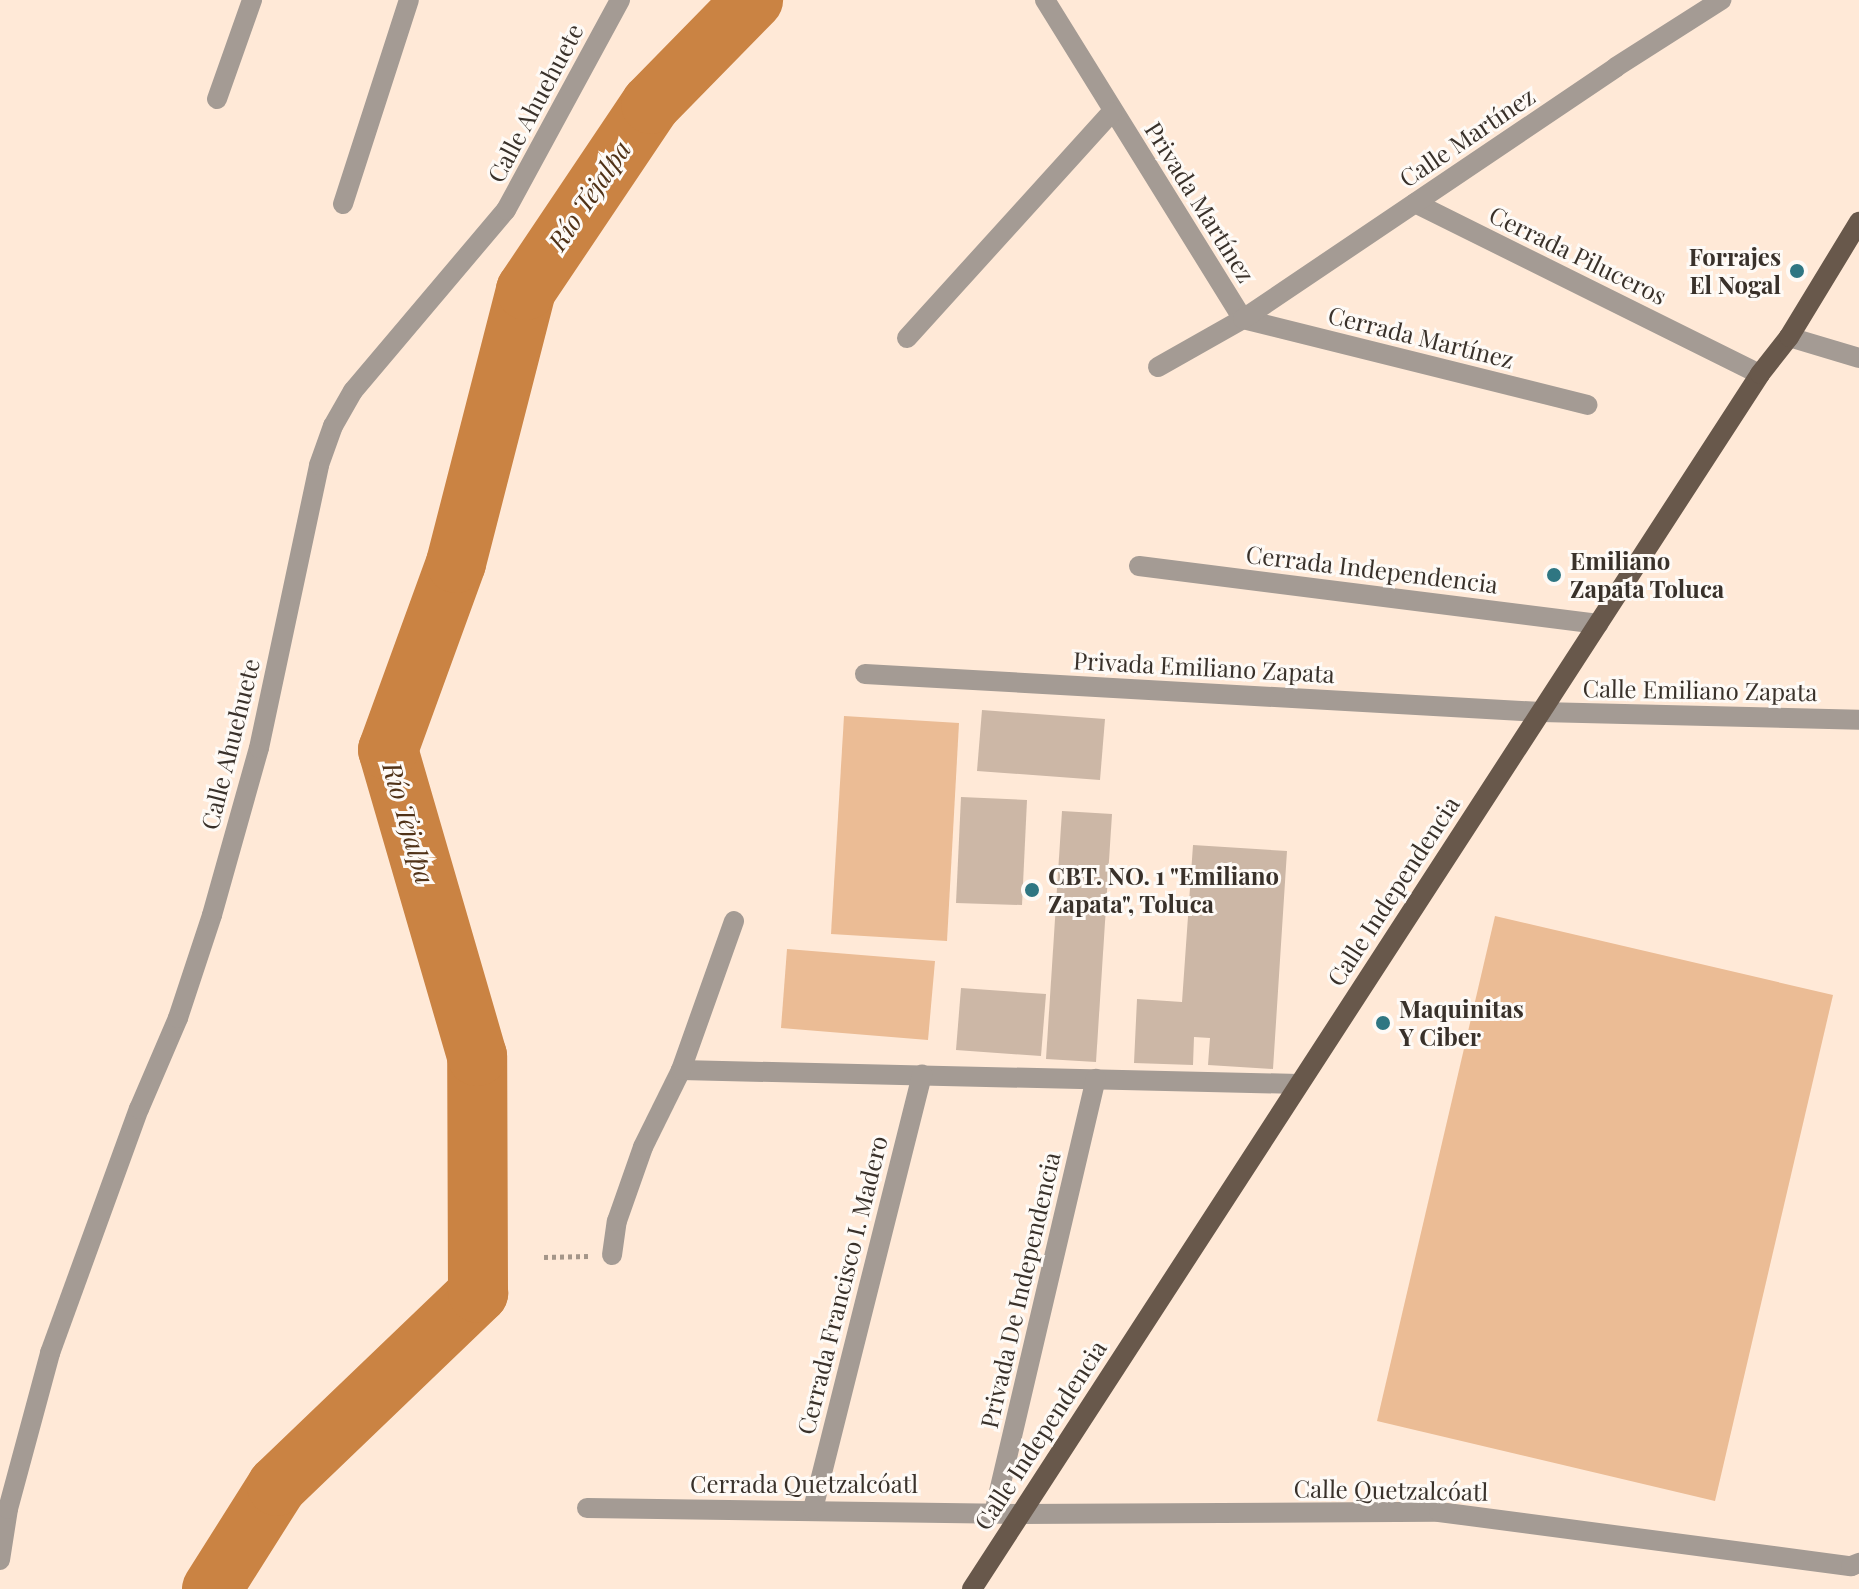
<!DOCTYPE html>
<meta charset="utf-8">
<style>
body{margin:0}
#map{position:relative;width:1859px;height:1589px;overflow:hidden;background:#ffe9d7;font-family:"Playfair Display",serif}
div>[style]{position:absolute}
.green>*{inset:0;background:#ebbc95}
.river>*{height:60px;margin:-30px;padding:0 30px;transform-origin:30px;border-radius:30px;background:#ca8343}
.building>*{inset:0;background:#ccb7a6}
.path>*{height:5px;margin-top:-2.5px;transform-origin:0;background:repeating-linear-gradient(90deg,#a59689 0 4px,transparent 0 8px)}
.minor>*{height:20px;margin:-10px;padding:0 10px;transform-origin:10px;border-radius:10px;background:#a49b94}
.major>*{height:20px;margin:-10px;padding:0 10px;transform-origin:10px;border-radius:10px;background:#68584b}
.dots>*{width:22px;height:22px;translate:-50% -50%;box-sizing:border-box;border:4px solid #fefaf6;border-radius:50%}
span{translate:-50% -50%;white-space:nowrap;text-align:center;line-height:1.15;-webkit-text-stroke:6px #fefaf6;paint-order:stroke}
.street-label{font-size:24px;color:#39312a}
.poi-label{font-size:24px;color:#39312a;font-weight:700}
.right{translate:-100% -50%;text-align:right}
.left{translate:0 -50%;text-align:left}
.water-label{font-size:26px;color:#503217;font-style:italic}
</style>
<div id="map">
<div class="green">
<i style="clip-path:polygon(844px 716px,959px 723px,947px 941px,831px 934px)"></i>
<i style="clip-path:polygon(1495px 916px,1833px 995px,1715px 1501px,1377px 1421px)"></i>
<i style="clip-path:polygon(787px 949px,935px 961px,928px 1040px,781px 1028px)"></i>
</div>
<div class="river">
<i style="left:212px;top:1589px;width:122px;rotate:-57.7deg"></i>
<i style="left:277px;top:1486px;width:279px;rotate:-43.8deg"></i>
<i style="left:478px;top:1293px;width:237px;rotate:-90.2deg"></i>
<i style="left:477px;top:1056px;width:319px;rotate:-106.2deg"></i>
<i style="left:388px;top:750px;width:199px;rotate:-70deg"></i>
<i style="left:456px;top:563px;width:282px;rotate:-75.6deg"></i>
<i style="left:526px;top:290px;width:224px;rotate:-56.1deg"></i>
<i style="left:651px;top:104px;width:146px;rotate:-45.6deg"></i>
</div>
<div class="building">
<i style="clip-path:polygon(982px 710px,1105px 719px,1100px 780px,977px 771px)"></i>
<i style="clip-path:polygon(961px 797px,1027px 800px,1022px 905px,956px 903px)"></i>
<i style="clip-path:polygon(1062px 811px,1112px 814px,1096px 1062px,1046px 1059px)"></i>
<i style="clip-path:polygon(1193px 845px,1287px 851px,1273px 1069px,1208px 1065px,1210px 1038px,1194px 1037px,1193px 1065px,1134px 1063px,1137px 999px,1182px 1002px)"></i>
<i style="clip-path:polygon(961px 988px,1046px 994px,1041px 1056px,956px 1050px)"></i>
</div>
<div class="path">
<i style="left:544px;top:1257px;width:44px;rotate:-1.3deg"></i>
</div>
<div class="minor">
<i style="left:1045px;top:0;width:375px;rotate:58.2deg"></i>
<i style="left:217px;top:99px;width:105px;rotate:-70.5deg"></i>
<i style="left:1415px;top:203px;width:385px;rotate:26.4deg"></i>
<i style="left:343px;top:204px;width:214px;rotate:-72.1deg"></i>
<i style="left:1243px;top:319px;width:355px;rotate:14deg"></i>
<i style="left:1789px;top:337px;width:73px;rotate:16.7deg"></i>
<i style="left:907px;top:338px;width:305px;rotate:-47.8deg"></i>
<i style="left:1158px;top:367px;width:98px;rotate:-29.5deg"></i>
<i style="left:1243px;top:319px;width:450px;rotate:-34deg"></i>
<i style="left:1616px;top:67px;width:125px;rotate:-32.5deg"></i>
<i style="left:1139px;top:566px;width:463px;rotate:7.2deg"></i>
<i style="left:865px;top:674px;width:677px;rotate:3.22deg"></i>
<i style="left:1541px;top:712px;width:318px;rotate:1.4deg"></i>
<i style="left:681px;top:1070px;width:618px;rotate:1.3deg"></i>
<i style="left:612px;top:1255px;width:34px;rotate:-82deg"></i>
<i style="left:617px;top:1221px;width:78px;rotate:-70.6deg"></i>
<i style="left:643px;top:1147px;width:86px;rotate:-63.7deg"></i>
<i style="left:681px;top:1070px;width:158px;rotate:-70.4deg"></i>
<i style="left:587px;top:1508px;width:432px;rotate:0.8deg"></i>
<i style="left:1019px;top:1514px;width:420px;rotate:-0.3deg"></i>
<i style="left:1439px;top:1512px;width:416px;rotate:7.5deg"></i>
<i style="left:1851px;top:1566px;width:9px;rotate:-21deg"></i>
<i style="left:813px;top:1509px;width:448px;rotate:-75.9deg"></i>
<i style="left:994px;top:1513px;width:446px;rotate:-76.8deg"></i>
<i style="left:0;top:1560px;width:52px;rotate:-81.1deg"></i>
<i style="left:8px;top:1509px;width:162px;rotate:-74.9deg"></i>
<i style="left:50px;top:1353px;width:260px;rotate:-70deg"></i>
<i style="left:139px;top:1109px;width:99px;rotate:-66.8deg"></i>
<i style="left:178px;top:1018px;width:108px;rotate:-71.7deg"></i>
<i style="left:212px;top:915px;width:173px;rotate:-74.3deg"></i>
<i style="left:259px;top:748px;width:289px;rotate:-78deg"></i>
<i style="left:319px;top:465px;width:41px;rotate:-70.3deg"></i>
<i style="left:333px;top:426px;width:40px;rotate:-60.3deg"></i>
<i style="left:353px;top:391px;width:237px;rotate:-49.8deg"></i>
<i style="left:506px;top:210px;width:239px;rotate:-61.5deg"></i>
</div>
<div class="major">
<i style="left:972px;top:1589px;width:1448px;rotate:-57.03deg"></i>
<i style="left:1760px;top:374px;width:47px;rotate:-51.9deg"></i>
<i style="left:1789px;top:337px;width:135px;rotate:-58.7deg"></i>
</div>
<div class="dots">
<i style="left:1797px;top:271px;background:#2f7682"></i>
<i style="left:1554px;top:575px;background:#2f7682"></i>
<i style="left:1032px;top:890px;background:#2f7682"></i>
<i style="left:1383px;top:1023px;background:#2f7682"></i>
</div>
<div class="street-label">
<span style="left:535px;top:103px;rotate:-62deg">Calle Ahuehuete</span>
<span style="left:1467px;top:137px;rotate:-34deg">Calle Martínez</span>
<span style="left:1200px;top:202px;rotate:58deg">Privada Martínez</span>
<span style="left:1578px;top:255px;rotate:26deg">Cerrada Piluceros</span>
<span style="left:1421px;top:337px;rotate:14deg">Cerrada Martínez</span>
<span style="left:1372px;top:569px;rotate:7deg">Cerrada Independencia</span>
<span style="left:1204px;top:667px;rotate:3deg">Privada Emiliano Zapata</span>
<span style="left:1700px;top:690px;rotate:1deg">Calle Emiliano Zapata</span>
<span style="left:230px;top:744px;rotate:-76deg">Calle Ahuehuete</span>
<span style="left:1393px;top:891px;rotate:-57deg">Calle Independencia</span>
<span style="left:842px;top:1285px;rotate:-76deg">Cerrada Francisco I. Madero</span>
<span style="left:1020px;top:1290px;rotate:-77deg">Privada De Independencia</span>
<span style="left:1040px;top:1435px;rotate:-57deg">Calle Independencia</span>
<span style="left:804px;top:1484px">Cerrada Quetzalcóatl</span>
<span style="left:1391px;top:1490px;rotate:1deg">Calle Quetzalcóatl</span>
</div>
<div class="poi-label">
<span class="right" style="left:1781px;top:271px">Forrajes<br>El Nogal</span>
<span class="left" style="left:1570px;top:575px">Emiliano<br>Zapata Toluca</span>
<span class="left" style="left:1048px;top:890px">CBT. NO. 1 "Emiliano<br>Zapata", Toluca</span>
<span class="left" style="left:1399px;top:1023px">Maquinitas<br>Y Ciber</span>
</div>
<div class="water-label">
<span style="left:589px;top:195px;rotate:-56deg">Río Tejalpa</span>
<span style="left:409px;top:823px;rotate:74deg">Río Tejalpa</span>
</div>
</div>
